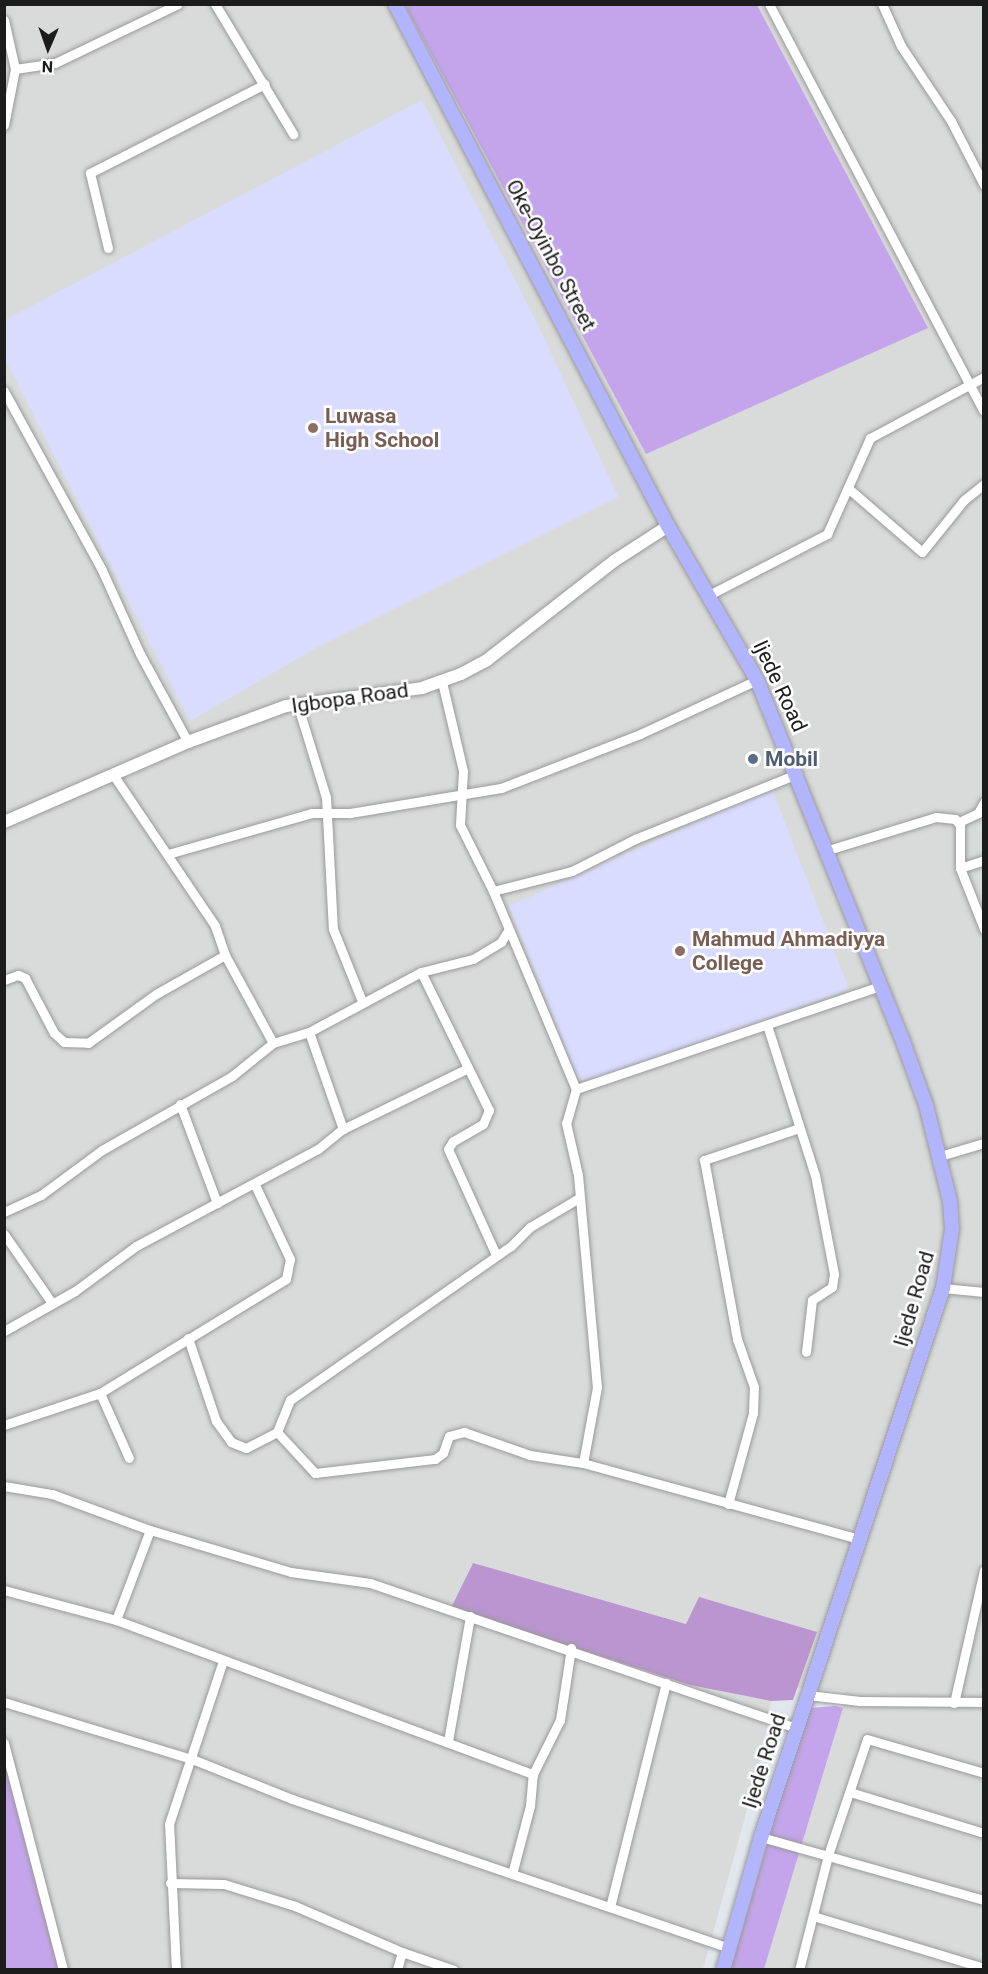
<!DOCTYPE html>
<style>
body{margin:0}
#map{position:relative;width:988px;height:1974px;overflow:hidden;background:#e2e7ee;font-family:Roboto,sans-serif}
div>[style]{position:absolute}
.residential>*{inset:0;background:#d9dbdb}
.education>*{inset:0;background:#dadcff}
.grass>*{inset:0;background:#c4a5eb}
.forest>*{inset:0;background:#ba95cf}
.roads{filter:drop-shadow(0 0 2px #999) drop-shadow(0 0 2px #999)}
.minor>*{height:9px;margin:-4.5px;padding:0 4.5px;transform-origin:4.5px;border-radius:4.5px;background:#fff}
.tertiary>*{height:12px;margin:-6px;padding:0 6px;transform-origin:6px;border-radius:6px;background:#fff}
.secondary>*{height:14px;margin:-7px;padding:0 7px;transform-origin:7px;border-radius:7px;background:#b2b4fc}
.dots>*{width:16px;height:16px;translate:-50% -50%;box-sizing:border-box;border:3px solid #fff;border-radius:50%}
span{translate:-50% -50%;white-space:nowrap;text-align:center;line-height:1.15;-webkit-text-stroke:5px #fff;paint-order:stroke}
.street-label{font-size:21px;color:#1c1c1c}
.education-label{font-size:21px;color:#785e54;font-weight:700}
.left{translate:0 -50%;text-align:left}
.service-label{font-size:21px;color:#4e5e75;font-weight:700}
.frame{position:absolute;inset:0;border:6px solid #1c1c1c;pointer-events:none}
.north{position:absolute;left:18px;top:18px;width:60px;height:60px;-webkit-text-stroke:4px #fff;paint-order:stroke;rotate:182deg;font-size:16px;font-weight:700;line-height:24px;text-align:center;color:#1c1c1c}
.north::after{content:'';display:block;margin:auto;width:21px;height:27px;background:#1c1c1c;clip-path:polygon(50% 0,100% 100%,50% 72%,0 100%)}
</style>
<div id="map">
<div class="residential">
<i style="clip-path:polygon(4px 5px,983px 5px,983px 1969px,764px 1969px,843px 1708px,845px 1691px,797px 1688px,816px 1632px,687px 1624px,473px 1563px,452px 1608px,690px 1685px,771px 1701px,763px 1752px,703px 1969px,59px 1969px,4px 1748px)"></i>
</div>
<div class="education">
<i style="clip-path:polygon(422px 100px,535px 319px,618px 497px,316px 648px,190px 721px,5px 359px,5px 320px)"></i>
<i style="clip-path:polygon(772px 789px,849px 989px,623px 1071px,582px 1081px,577px 1078px,509px 906px)"></i>
</div>
<div class="grass">
<i style="clip-path:polygon(405px 5px,757px 5px,928px 328px,646px 454px)"></i>
<i style="clip-path:polygon(835px 1706px,843px 1708px,764px 1969px,730px 1970px,805px 1715px,811px 1708px)"></i>
<i style="clip-path:polygon(4px 1748px,59px 1969px,5px 1969px)"></i>
</div>
<div class="forest">
<i style="clip-path:polygon(473px 1563px,686px 1624px,699px 1597px,817px 1632px,793px 1700px,771px 1701px,690px 1685px,451px 1608px)"></i>
</div>
<div class="roads">
<div class="minor">
<i style="left:215px;top:4px;width:152px;rotate:59deg"></i>
<i style="left:769px;top:4px;width:460px;rotate:62.2deg"></i>
<i style="left:882px;top:4px;width:46px;rotate:65.7deg"></i>
<i style="left:901px;top:46px;width:90px;rotate:56.3deg"></i>
<i style="left:951px;top:121px;width:72px;rotate:62.7deg"></i>
<i style="left:4px;top:20px;width:50px;rotate:77.3deg"></i>
<i style="left:15px;top:69px;width:57px;rotate:101.1deg"></i>
<i style="left:15px;top:69px;width:40px;rotate:-8.5deg"></i>
<i style="left:55px;top:63px;width:136px;rotate:-25.6deg"></i>
<i style="left:108px;top:248px;width:77px;rotate:-103.5deg"></i>
<i style="left:90px;top:173px;width:196px;rotate:-27deg"></i>
<i style="left:4px;top:391px;width:202px;rotate:61.3deg"></i>
<i style="left:101px;top:568px;width:94px;rotate:65.6deg"></i>
<i style="left:140px;top:654px;width:100px;rotate:61.4deg"></i>
<i style="left:849px;top:489px;width:96px;rotate:40.8deg"></i>
<i style="left:922px;top:552px;width:67px;rotate:-51.1deg"></i>
<i style="left:964px;top:500px;width:26px;rotate:-39deg"></i>
<i style="left:711px;top:594px;width:131px;rotate:-27.3deg"></i>
<i style="left:827px;top:534px;width:105px;rotate:-65.9deg"></i>
<i style="left:870px;top:438px;width:129px;rotate:-28.2deg"></i>
<i style="left:442px;top:682px;width:91px;rotate:76.7deg"></i>
<i style="left:463px;top:771px;width:54px;rotate:93.2deg"></i>
<i style="left:460px;top:825px;width:74px;rotate:63.4deg"></i>
<i style="left:493px;top:891px;width:215px;rotate:67.3deg"></i>
<i style="left:576px;top:1089px;width:35px;rotate:106deg"></i>
<i style="left:566px;top:1123px;width:53px;rotate:77deg"></i>
<i style="left:578px;top:1175px;width:213px;rotate:84.9deg"></i>
<i style="left:597px;top:1387px;width:77px;rotate:100.4deg"></i>
<i style="left:297px;top:703px;width:98px;rotate:72.9deg"></i>
<i style="left:326px;top:797px;width:132px;rotate:87deg"></i>
<i style="left:333px;top:929px;width:78px;rotate:68.1deg"></i>
<i style="left:114px;top:776px;width:181px;rotate:56deg"></i>
<i style="left:215px;top:926px;width:31px;rotate:71deg"></i>
<i style="left:225px;top:955px;width:100px;rotate:61.4deg"></i>
<i style="left:959px;top:822px;width:21px;rotate:-25deg"></i>
<i style="left:978px;top:813px;width:13px;rotate:-61deg"></i>
<i style="left:828px;top:850px;width:113px;rotate:-17deg"></i>
<i style="left:936px;top:817px;width:19px;rotate:6deg"></i>
<i style="left:955px;top:819px;width:8px;rotate:50deg"></i>
<i style="left:960px;top:825px;width:43px;rotate:90deg"></i>
<i style="left:960px;top:868px;width:66px;rotate:68.5deg"></i>
<i style="left:168px;top:854px;width:150px;rotate:-15.9deg"></i>
<i style="left:312px;top:813px;width:38px"></i>
<i style="left:350px;top:813px;width:153px;rotate:-9.4deg"></i>
<i style="left:501px;top:788px;width:149px;rotate:-21.2deg"></i>
<i style="left:640px;top:734px;width:129px;rotate:-24.8deg"></i>
<i style="left:960px;top:868px;width:25px;rotate:-18deg"></i>
<i style="left:493px;top:891px;width:81px;rotate:-14.2deg"></i>
<i style="left:572px;top:871px;width:71px;rotate:-26.9deg"></i>
<i style="left:635px;top:839px;width:175px;rotate:-21.9deg"></i>
<i style="left:421px;top:972px;width:154px;rotate:63.8deg"></i>
<i style="left:489px;top:1110px;width:15px;rotate:113deg"></i>
<i style="left:483px;top:1124px;width:34px;rotate:150deg"></i>
<i style="left:453px;top:1141px;width:9px;rotate:122deg"></i>
<i style="left:448px;top:1149px;width:116px;rotate:65.6deg"></i>
<i style="left:4px;top:980px;width:15px;rotate:-20deg"></i>
<i style="left:18px;top:975px;width:8px;rotate:23deg"></i>
<i style="left:25px;top:978px;width:62px;rotate:62.2deg"></i>
<i style="left:54px;top:1033px;width:13px;rotate:42deg"></i>
<i style="left:64px;top:1042px;width:24px;rotate:2deg"></i>
<i style="left:88px;top:1043px;width:84px;rotate:-35.8deg"></i>
<i style="left:156px;top:994px;width:79px;rotate:-29.5deg"></i>
<i style="left:767px;top:1025px;width:157px;rotate:72.3deg"></i>
<i style="left:815px;top:1175px;width:101px;rotate:79.1deg"></i>
<i style="left:834px;top:1274px;width:13px;rotate:99deg"></i>
<i style="left:832px;top:1287px;width:24px;rotate:147deg"></i>
<i style="left:812px;top:1300px;width:52px;rotate:96.6deg"></i>
<i style="left:309px;top:1032px;width:103px;rotate:70.7deg"></i>
<i style="left:576px;top:1089px;width:322px;rotate:-18.7deg"></i>
<i style="left:180px;top:1104px;width:106px;rotate:69.5deg"></i>
<i style="left:940px;top:1156px;width:46px;rotate:-16.5deg"></i>
<i style="left:4px;top:1212px;width:41px;rotate:-24.7deg"></i>
<i style="left:41px;top:1195px;width:76px;rotate:-36.4deg"></i>
<i style="left:102px;top:1150px;width:150px;rotate:-29.6deg"></i>
<i style="left:232px;top:1076px;width:53px;rotate:-38.8deg"></i>
<i style="left:273px;top:1043px;width:38px;rotate:-17deg"></i>
<i style="left:309px;top:1032px;width:127px;rotate:-28.2deg"></i>
<i style="left:421px;top:972px;width:54px;rotate:-14deg"></i>
<i style="left:473px;top:959px;width:33px;rotate:-31deg"></i>
<i style="left:501px;top:942px;width:13px;rotate:-58deg"></i>
<i style="left:4px;top:1234px;width:84px;rotate:55.2deg"></i>
<i style="left:943px;top:1288px;width:41px;rotate:5.6deg"></i>
<i style="left:4px;top:1331px;width:81px;rotate:-29.4deg"></i>
<i style="left:75px;top:1291px;width:76px;rotate:-36.4deg"></i>
<i style="left:136px;top:1246px;width:206px;rotate:-28.1deg"></i>
<i style="left:318px;top:1149px;width:32px;rotate:-39deg"></i>
<i style="left:343px;top:1129px;width:139px;rotate:-26deg"></i>
<i style="left:188px;top:1338px;width:88px;rotate:71.4deg"></i>
<i style="left:216px;top:1421px;width:26px;rotate:54deg"></i>
<i style="left:231px;top:1442px;width:16px;rotate:22deg"></i>
<i style="left:246px;top:1448px;width:35px;rotate:-27deg"></i>
<i style="left:277px;top:1432px;width:35px;rotate:-68deg"></i>
<i style="left:290px;top:1400px;width:269px;rotate:-34.9deg"></i>
<i style="left:511px;top:1246px;width:27px;rotate:-45deg"></i>
<i style="left:530px;top:1227px;width:57px;rotate:-30.6deg"></i>
<i style="left:100px;top:1393px;width:71px;rotate:66deg"></i>
<i style="left:4px;top:1425px;width:101px;rotate:-18.4deg"></i>
<i style="left:100px;top:1393px;width:218px;rotate:-31.5deg"></i>
<i style="left:286px;top:1279px;width:20px;rotate:-79deg"></i>
<i style="left:290px;top:1259px;width:82px;rotate:-115.3deg"></i>
<i style="left:277px;top:1432px;width:56px;rotate:47.2deg"></i>
<i style="left:315px;top:1473px;width:121px;rotate:-6.7deg"></i>
<i style="left:435px;top:1459px;width:10px;rotate:-37deg"></i>
<i style="left:443px;top:1453px;width:18px;rotate:-71deg"></i>
<i style="left:449px;top:1436px;width:16px;rotate:-15deg"></i>
<i style="left:464px;top:1432px;width:70px;rotate:19.2deg"></i>
<i style="left:530px;top:1455px;width:54px;rotate:8.6deg"></i>
<i style="left:583px;top:1463px;width:286px;rotate:15.4deg"></i>
<i style="left:4px;top:1486px;width:49px;rotate:9.5deg"></i>
<i style="left:52px;top:1494px;width:104px;rotate:20.2deg"></i>
<i style="left:150px;top:1530px;width:147px;rotate:16.6deg"></i>
<i style="left:291px;top:1572px;width:80px;rotate:7.9deg"></i>
<i style="left:370px;top:1583px;width:451px;rotate:18.8deg"></i>
<i style="left:728px;top:1504px;width:94px;rotate:-74.6deg"></i>
<i style="left:753px;top:1413px;width:26px;rotate:-88deg"></i>
<i style="left:754px;top:1387px;width:51px;rotate:-109.5deg"></i>
<i style="left:737px;top:1339px;width:182px;rotate:-100.4deg"></i>
<i style="left:704px;top:1160px;width:100px;rotate:-18.6deg"></i>
<i style="left:4px;top:1590px;width:116px;rotate:15deg"></i>
<i style="left:116px;top:1620px;width:445px;rotate:20.3deg"></i>
<i style="left:116px;top:1620px;width:96px;rotate:-69.3deg"></i>
<i style="left:808px;top:1695px;width:52px;rotate:6.6deg"></i>
<i style="left:860px;top:1701px;width:124px;rotate:0.5deg"></i>
<i style="left:4px;top:1702px;width:196px;rotate:16.9deg"></i>
<i style="left:192px;top:1759px;width:108px;rotate:21.8deg"></i>
<i style="left:292px;top:1799px;width:462px;rotate:18.8deg"></i>
<i style="left:954px;top:1703px;width:136px;rotate:-77.3deg"></i>
<i style="left:448px;top:1741px;width:127px;rotate:-80deg"></i>
<i style="left:4px;top:1743px;width:235px;rotate:75.4deg"></i>
<i style="left:850px;top:1792px;width:140px;rotate:17deg"></i>
<i style="left:761px;top:1837px;width:232px;rotate:15.8deg"></i>
<i style="left:512px;top:1874px;width:70px;rotate:-75.2deg"></i>
<i style="left:530px;top:1806px;width:32px;rotate:-85deg"></i>
<i style="left:533px;top:1774px;width:60px;rotate:-63.4deg"></i>
<i style="left:560px;top:1720px;width:73px;rotate:-81.3deg"></i>
<i style="left:170px;top:1883px;width:54px;rotate:1.1deg"></i>
<i style="left:224px;top:1884px;width:74px;rotate:17.2deg"></i>
<i style="left:295px;top:1906px;width:116px;rotate:23.3deg"></i>
<i style="left:402px;top:1952px;width:19px;rotate:106deg"></i>
<i style="left:610px;top:1907px;width:231px;rotate:-76deg"></i>
<i style="left:813px;top:1916px;width:179px;rotate:16.9deg"></i>
<i style="left:402px;top:1952px;width:55px;rotate:19.1deg"></i>
<i style="left:176px;top:1970px;width:146px;rotate:-92.7deg"></i>
<i style="left:169px;top:1824px;width:172px;rotate:-71.7deg"></i>
<i style="left:799px;top:1970px;width:119px;rotate:-75.8deg"></i>
<i style="left:828px;top:1855px;width:122px;rotate:-71.4deg"></i>
<i style="left:867px;top:1739px;width:122px;rotate:16.2deg"></i>
</div>
<div class="tertiary">
<i style="left:4px;top:822px;width:201px;rotate:-23.5deg"></i>
<i style="left:188px;top:742px;width:104px;rotate:-20.2deg"></i>
<i style="left:286px;top:706px;width:137px;rotate:-7.5deg"></i>
<i style="left:422px;top:688px;width:41px;rotate:-19.7deg"></i>
<i style="left:461px;top:674px;width:30px;rotate:-28deg"></i>
<i style="left:487px;top:660px;width:161px;rotate:-37.9deg"></i>
<i style="left:614px;top:561px;width:64px;rotate:-32.9deg"></i>
</div>
<div class="secondary">
<i style="left:395px;top:4px;width:589px;rotate:62.39deg"></i>
<i style="left:668px;top:526px;width:178px;rotate:60deg"></i>
<i style="left:757px;top:680px;width:384px;rotate:68deg"></i>
<i style="left:901px;top:1036px;width:73px;rotate:70.1deg"></i>
<i style="left:926px;top:1105px;width:99px;rotate:76deg"></i>
<i style="left:950px;top:1201px;width:28px;rotate:86deg"></i>
<i style="left:952px;top:1229px;width:60px;rotate:98.7deg"></i>
<i style="left:943px;top:1288px;width:578px;rotate:108.34deg"></i>
<i style="left:761px;top:1837px;width:138px;rotate:105.9deg"></i>
</div>
</div>
<div class="dots">
<i style="left:313px;top:428px;background:#8d6e63"></i>
<i style="left:753px;top:759px;background:#5c6f8a"></i>
<i style="left:680px;top:951px;background:#8d6e63"></i>
</div>
<div class="street-label">
<span style="left:551px;top:255px;rotate:62deg">Oke-Oyinbo Street</span>
<span style="left:780px;top:686px;rotate:65deg">Ijede Road</span>
<span style="left:350px;top:698px;rotate:-8deg">Igbopa Road</span>
<span style="left:914px;top:1299px;rotate:-74deg">Ijede Road</span>
<span style="left:764px;top:1761px;rotate:-72deg">Ijede Road</span>
</div>
<div class="education-label">
<span class="left" style="left:325px;top:428px">Luwasa<br>High School</span>
<span class="left" style="left:692px;top:951px">Mahmud Ahmadiyya<br>College</span>
</div>
<div class="service-label">
<span class="left" style="left:765px;top:759px">Mobil</span>
</div>
<div class="frame"></div>
<div class="north">N</div>
</div>
